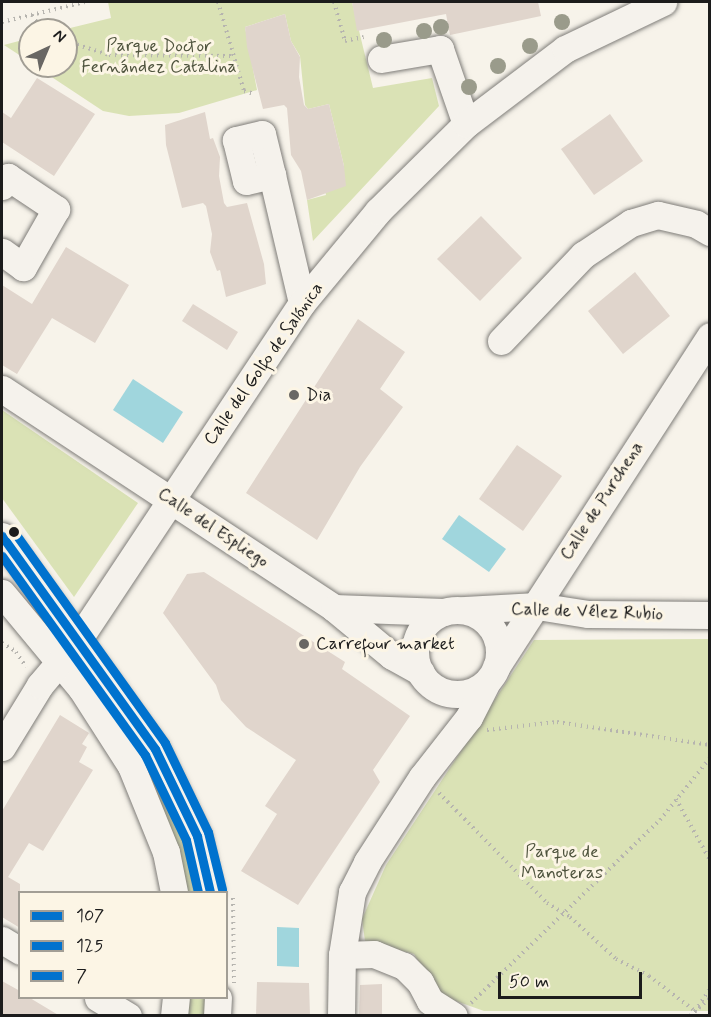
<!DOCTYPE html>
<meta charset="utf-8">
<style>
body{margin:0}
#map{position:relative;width:711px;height:1017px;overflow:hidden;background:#f7f3ea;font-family:Mynerve,sans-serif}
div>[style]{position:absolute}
.green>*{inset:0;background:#dae2b5}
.water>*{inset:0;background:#a0d6dd}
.building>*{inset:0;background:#e0d5cc}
.path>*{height:4px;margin-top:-2px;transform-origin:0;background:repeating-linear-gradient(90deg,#b6b4af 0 1.5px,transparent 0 6px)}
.roads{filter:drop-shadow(0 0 2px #7f7d79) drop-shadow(0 0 2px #7f7d79)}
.minor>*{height:27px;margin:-13.5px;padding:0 13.5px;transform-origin:13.5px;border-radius:13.5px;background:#f5f2ec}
.minor>.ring{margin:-13.5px;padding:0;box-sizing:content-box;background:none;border:27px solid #f5f2ec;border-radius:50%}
.bus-1>*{height:9px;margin:-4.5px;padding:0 4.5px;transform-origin:4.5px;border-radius:4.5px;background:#0072ce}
.bus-2>*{height:9px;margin:-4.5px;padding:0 4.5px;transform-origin:4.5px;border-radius:4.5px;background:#0072ce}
.bus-3>*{height:9px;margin:-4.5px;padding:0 4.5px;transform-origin:4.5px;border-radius:4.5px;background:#0072ce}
.trees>*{width:16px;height:16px;margin:-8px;border-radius:50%;background:#9a9b8b}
.dots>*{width:16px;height:16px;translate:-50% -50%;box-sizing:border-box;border:3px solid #fcf5e5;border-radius:50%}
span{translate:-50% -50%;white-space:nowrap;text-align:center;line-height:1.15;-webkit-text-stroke:6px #fcf5e5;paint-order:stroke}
.park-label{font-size:18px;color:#4e533d}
.street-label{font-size:18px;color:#1c1c1c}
.poi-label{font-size:18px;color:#1c1c1c}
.left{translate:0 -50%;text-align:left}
.frame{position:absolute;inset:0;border:3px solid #1c1c1c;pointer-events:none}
.legend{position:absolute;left:18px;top:891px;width:210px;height:108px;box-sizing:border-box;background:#fcf5e5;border:2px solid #a29e95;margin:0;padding:8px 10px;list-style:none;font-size:18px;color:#1c1c1c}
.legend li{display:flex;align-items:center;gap:12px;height:30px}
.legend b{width:30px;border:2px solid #a29e95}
.north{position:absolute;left:18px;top:18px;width:60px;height:60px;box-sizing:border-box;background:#fcf5e5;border:2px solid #a29e95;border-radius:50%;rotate:44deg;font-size:16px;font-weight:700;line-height:24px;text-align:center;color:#1c1c1c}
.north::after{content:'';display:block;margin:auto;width:21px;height:27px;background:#696764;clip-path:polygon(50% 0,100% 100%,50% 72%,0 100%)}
.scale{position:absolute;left:498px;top:972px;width:144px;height:27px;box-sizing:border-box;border:3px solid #1c1c1c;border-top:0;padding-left:8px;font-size:18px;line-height:21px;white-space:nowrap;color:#1c1c1c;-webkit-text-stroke:4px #fcf5e5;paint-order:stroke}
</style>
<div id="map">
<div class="green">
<i style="clip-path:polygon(108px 2px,352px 2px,373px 88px,432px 78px,439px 106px,313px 241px,307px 200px,326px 195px,325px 190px,344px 166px,329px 104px,308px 109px,305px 105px,300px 56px,291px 41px,285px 14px,245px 27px,257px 90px,179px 113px,129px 116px,103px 111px,35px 66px,66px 66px,66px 30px,62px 30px,111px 18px)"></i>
<i style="clip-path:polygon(30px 38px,30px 62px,4px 45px)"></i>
<i style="clip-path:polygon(2px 410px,138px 503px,74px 597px,2px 498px)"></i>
<i style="clip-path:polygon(709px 639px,709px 1011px,484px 1011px,439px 995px,414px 954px,365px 941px,362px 919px,386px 865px,534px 640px)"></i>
<i style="clip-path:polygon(98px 685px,158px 775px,193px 861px,199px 892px,183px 892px)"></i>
<i style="clip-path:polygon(187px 998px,208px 998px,206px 1015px,186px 1016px)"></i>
</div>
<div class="water">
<i style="clip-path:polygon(133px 379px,183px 412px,163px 443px,113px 410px)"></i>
<i style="clip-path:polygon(459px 515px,506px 549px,489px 572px,442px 539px)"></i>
<i style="clip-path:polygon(277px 927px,299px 928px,299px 967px,277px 966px)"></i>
</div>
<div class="building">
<i style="clip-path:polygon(352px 2px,538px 2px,541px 16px,450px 35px,446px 14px,357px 31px)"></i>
<i style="clip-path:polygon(285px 14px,291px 41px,300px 57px,299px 77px,304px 105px,308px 109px,329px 104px,344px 166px,346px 186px,307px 200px,301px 171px,291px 155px,287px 108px,284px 105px,263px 109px,247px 47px,245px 27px)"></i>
<i style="clip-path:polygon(37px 78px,95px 114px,54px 176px,2px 142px,2px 112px,11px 118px)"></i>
<i style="clip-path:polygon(205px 112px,210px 139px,213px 138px,220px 157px,219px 176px,224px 203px,227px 207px,247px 203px,264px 264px,266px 284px,226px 297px,220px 270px,217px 271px,210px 252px,212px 234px,206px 206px,203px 203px,182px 208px,166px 145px,165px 125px)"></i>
<i style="clip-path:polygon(610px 114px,643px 161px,594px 195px,561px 149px)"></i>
<i style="clip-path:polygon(481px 216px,522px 258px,480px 301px,437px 259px)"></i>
<i style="clip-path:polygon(66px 247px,129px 285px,95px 343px,52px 318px,17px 374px,2px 365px,2px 285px,32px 304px)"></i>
<i style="clip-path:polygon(635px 272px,670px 316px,623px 354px,588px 311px)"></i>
<i style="clip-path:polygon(193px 304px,238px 332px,227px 350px,182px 321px)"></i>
<i style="clip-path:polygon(358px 319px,405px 352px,380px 389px,403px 407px,360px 467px,317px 540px,246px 493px)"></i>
<i style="clip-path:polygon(517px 445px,562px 476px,523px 531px,479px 499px)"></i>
<i style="clip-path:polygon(204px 572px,345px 662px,342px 669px,410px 716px,373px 770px,380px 782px,298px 905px,241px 871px,277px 814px,265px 806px,296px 760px,246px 727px,221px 700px,216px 685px,163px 613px,187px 574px)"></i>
<i style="clip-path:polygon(60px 715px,89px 733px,82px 744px,87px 747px,79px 762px,93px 770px,43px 851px,29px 843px,8px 877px,20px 884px,20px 928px,2px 917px,2px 811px)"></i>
<i style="clip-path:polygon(2px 981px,20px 991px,20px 998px,30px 998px,60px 1016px,2px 1016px)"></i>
<i style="clip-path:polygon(257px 982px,309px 983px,310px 1016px,256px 1016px)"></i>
<i style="clip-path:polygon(382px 984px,382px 1016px,359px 1016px,360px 985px)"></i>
</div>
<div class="path">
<i style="left:218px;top:2px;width:93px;rotate:73.7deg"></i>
<i style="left:244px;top:91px;width:11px;rotate:15deg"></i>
<i style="left:334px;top:2px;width:41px;rotate:74.2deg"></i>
<i style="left:345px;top:41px;width:19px;rotate:-12deg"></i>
<i style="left:32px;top:15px;width:18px;rotate:56deg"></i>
<i style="left:2px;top:22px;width:85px;rotate:-13.5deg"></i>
<i style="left:66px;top:41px;width:45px;rotate:18deg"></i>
<i style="left:109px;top:55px;width:123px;rotate:0.5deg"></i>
<i style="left:2px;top:643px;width:17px;rotate:31deg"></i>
<i style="left:16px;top:652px;width:18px;rotate:56deg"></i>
<i style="left:487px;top:730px;width:70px;rotate:-6.5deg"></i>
<i style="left:557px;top:722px;width:155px;rotate:8.5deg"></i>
<i style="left:439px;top:793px;width:154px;rotate:45.5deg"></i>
<i style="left:547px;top:903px;width:27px;rotate:31deg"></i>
<i style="left:570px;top:917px;width:62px;rotate:42.4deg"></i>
<i style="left:616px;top:959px;width:37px;rotate:27deg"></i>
<i style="left:649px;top:976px;width:58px;rotate:37.3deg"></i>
<i style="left:695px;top:1011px;width:27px;rotate:-56deg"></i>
<i style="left:676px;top:799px;width:70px;rotate:60.9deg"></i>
<i style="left:233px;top:898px;width:85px;rotate:89.3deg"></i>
<i style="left:471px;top:1003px;width:263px;rotate:-44.1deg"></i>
<i style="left:660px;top:820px;width:80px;rotate:-51.1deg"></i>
<i style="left:690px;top:1016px;width:27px;rotate:-42deg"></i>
</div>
<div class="roads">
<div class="minor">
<i style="left:381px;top:59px;width:60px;rotate:-9.6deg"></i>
<i style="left:440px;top:49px;width:79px;rotate:70.9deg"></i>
<i style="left:272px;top:175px;width:42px;rotate:-103.7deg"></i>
<i style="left:262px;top:134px;width:27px;rotate:167deg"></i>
<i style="left:236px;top:140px;width:42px;rotate:76.3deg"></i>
<i style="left:246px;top:181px;width:27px;rotate:-13deg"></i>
<i style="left:272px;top:175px;width:131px;rotate:76.8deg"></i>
<i style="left:2px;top:186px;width:11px;rotate:-56deg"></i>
<i style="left:8px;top:177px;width:58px;rotate:33.7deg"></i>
<i style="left:56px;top:209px;width:67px;rotate:119.6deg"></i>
<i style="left:23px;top:267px;width:26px;rotate:-144deg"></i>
<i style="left:501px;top:341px;width:119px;rotate:-46.4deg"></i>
<i style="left:583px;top:255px;width:58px;rotate:-33.7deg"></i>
<i style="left:631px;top:223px;width:28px;rotate:-17deg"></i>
<i style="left:658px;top:215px;width:39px;rotate:13deg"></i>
<i style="left:696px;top:224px;width:16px;rotate:30deg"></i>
<i style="left:2px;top:389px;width:398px;rotate:33.4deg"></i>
<i style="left:334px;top:608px;width:75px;rotate:39.6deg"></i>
<i style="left:392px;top:656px;width:33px;rotate:29deg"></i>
<i style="left:2px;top:536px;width:262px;rotate:54.3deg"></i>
<i style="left:155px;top:749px;width:97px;rotate:64.2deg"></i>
<i style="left:197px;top:836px;width:57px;rotate:76.9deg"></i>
<i style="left:2px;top:593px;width:124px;rotate:50.3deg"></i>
<i style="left:81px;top:688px;width:93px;rotate:57.3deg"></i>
<i style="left:131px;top:766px;width:93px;rotate:67.9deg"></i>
<i style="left:166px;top:852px;width:41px;rotate:78.7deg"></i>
<i style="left:334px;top:608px;width:109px;rotate:2.1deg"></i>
<i style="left:465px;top:610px;width:72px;rotate:-3.2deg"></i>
<i style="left:537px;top:606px;width:52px;rotate:8.9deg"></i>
<i style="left:588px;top:614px;width:122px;rotate:0.5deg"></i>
<i class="ring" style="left:415px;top:610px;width:57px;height:57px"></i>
<i style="left:496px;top:667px;width:394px;rotate:-57.1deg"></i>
<i style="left:2px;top:747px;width:73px;rotate:-58.5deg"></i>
<i style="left:40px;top:685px;width:59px;rotate:-49.8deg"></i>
<i style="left:78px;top:640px;width:405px;rotate:-56.4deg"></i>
<i style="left:302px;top:303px;width:119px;rotate:-50.4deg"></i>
<i style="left:378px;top:211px;width:124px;rotate:-44.7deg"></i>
<i style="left:466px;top:124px;width:124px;rotate:-37.1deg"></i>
<i style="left:565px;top:49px;width:109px;rotate:-25.6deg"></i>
<i style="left:2px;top:940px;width:21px;rotate:31deg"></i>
<i style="left:342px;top:955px;width:32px;rotate:-2deg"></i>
<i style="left:374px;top:954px;width:32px;rotate:22deg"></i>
<i style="left:404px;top:966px;width:23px;rotate:45deg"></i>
<i style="left:420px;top:982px;width:21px;rotate:62deg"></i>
<i style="left:430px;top:1001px;width:28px;rotate:32deg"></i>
<i style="left:98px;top:998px;width:35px;rotate:31deg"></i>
<i style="left:174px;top:1016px;width:18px;rotate:-84deg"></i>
<i style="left:217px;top:1016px;width:18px;rotate:-87deg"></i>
<i style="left:341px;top:1016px;width:61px;rotate:-89.1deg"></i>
<i style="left:342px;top:955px;width:64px;rotate:-81deg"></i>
<i style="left:352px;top:892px;width:34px;rotate:-63deg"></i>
<i style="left:367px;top:862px;width:101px;rotate:-57.1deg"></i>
<i style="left:422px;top:777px;width:76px;rotate:-51.9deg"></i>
<i style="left:469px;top:717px;width:39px;rotate:-63deg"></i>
</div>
</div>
<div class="bus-1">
<i style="left:2px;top:536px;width:262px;rotate:54.3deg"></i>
<i style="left:155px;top:749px;width:97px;rotate:64.2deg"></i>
<i style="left:197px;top:836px;width:57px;rotate:76.9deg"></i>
</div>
<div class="bus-2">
<i style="left:2px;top:556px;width:245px;rotate:54.3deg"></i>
<i style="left:145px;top:755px;width:94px;rotate:64.2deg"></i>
<i style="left:186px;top:840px;width:53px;rotate:77deg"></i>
</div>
<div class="bus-3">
<i style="left:12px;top:529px;width:263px;rotate:54.4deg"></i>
<i style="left:165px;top:743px;width:99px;rotate:64.2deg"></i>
<i style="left:208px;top:832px;width:59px;rotate:76.2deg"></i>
</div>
<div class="trees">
<i style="left:562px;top:22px"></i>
<i style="left:441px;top:27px"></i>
<i style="left:424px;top:31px"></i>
<i style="left:384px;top:40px"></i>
<i style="left:530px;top:46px"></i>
<i style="left:498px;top:66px"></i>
<i style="left:469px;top:87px"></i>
</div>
<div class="dots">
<i style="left:294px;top:395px;background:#696764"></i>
<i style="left:14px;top:532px;background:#1c1c1c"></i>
<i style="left:304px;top:644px;background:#696764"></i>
</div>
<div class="park-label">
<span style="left:159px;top:57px">Parque Doctor<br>Fernández Catalina</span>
<span style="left:562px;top:863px">Parque de<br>Manoteras</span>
</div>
<div class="street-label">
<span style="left:264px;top:364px;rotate:-55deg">Calle del Golfo de Salónica</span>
<span style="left:602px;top:501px;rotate:-57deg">Calle de Purchena</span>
<span style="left:213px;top:528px;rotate:34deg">Calle del Espliego</span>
<span style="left:587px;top:612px;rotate:2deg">Calle de Vélez Rubio</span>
</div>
<div class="poi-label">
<span class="left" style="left:306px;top:395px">Dia</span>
<span class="left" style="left:316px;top:644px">Carrefour market</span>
</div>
<div class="frame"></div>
<ul class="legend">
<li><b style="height:8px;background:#0072ce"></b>107</li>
<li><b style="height:8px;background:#0072ce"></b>125</li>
<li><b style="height:8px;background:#0072ce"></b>7</li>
</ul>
<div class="north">N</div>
<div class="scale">50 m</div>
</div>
